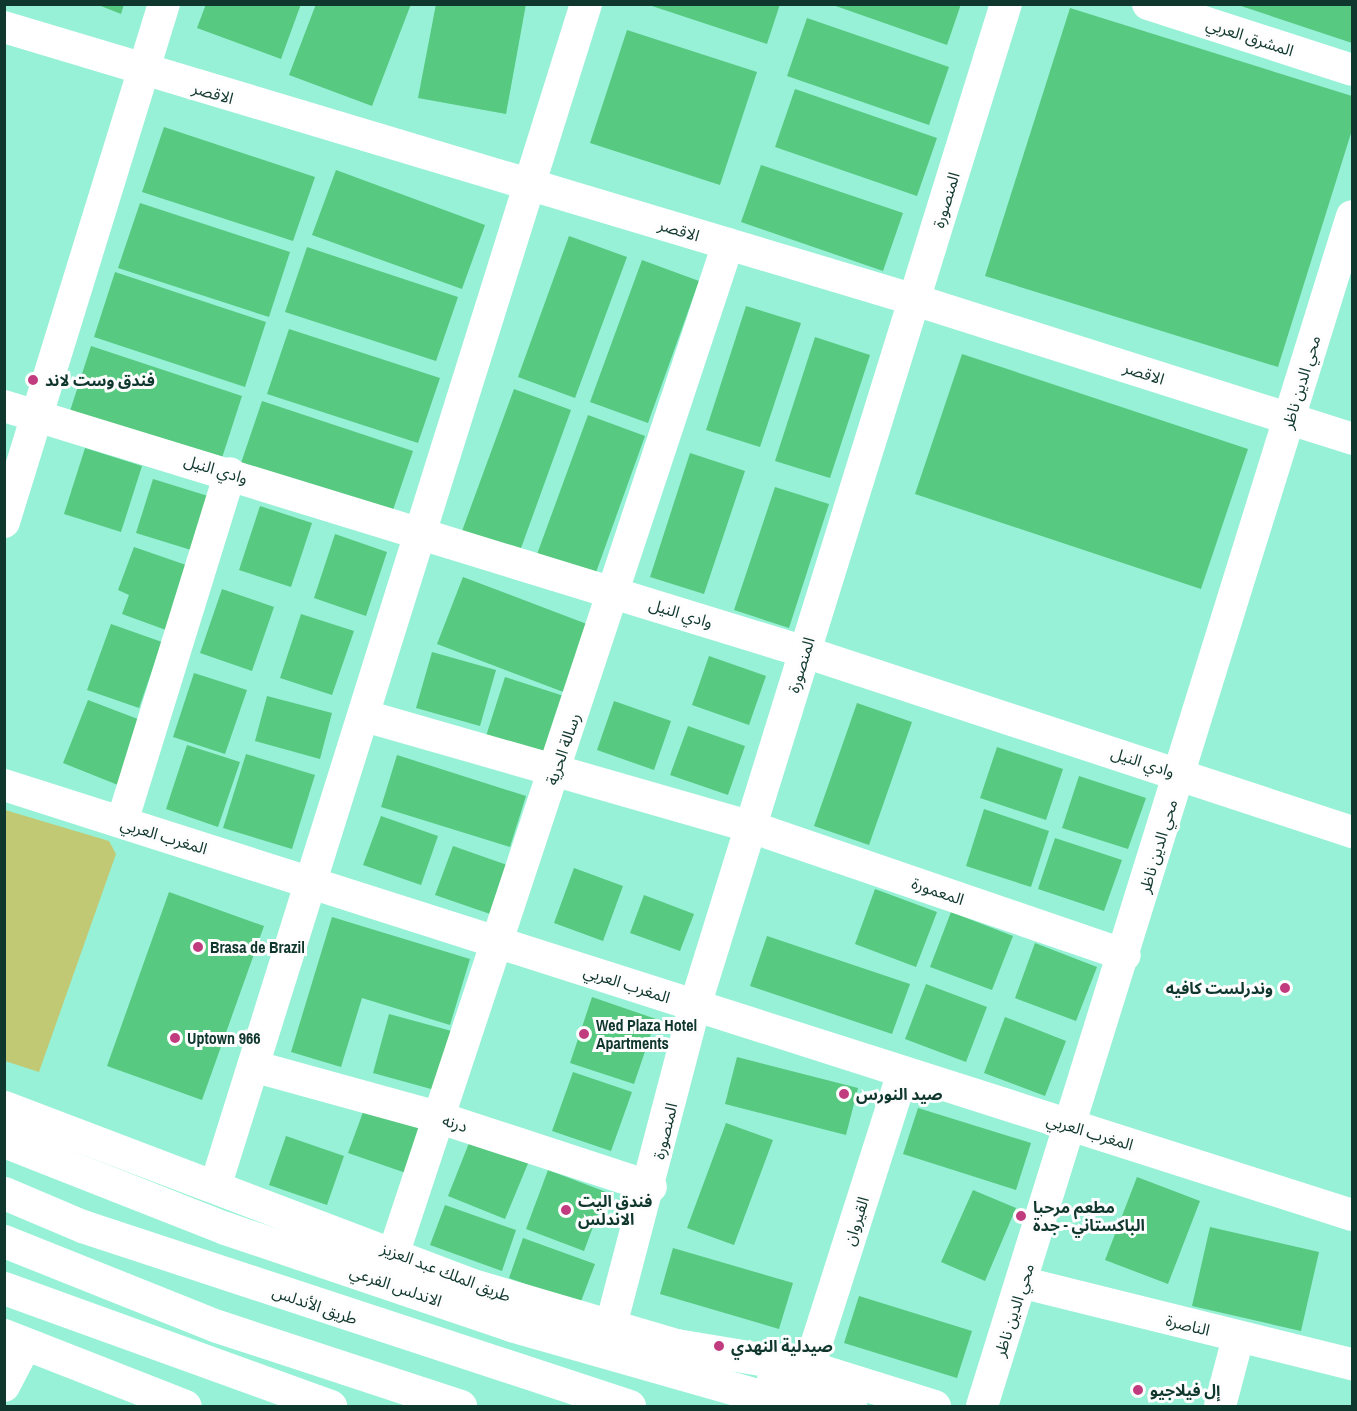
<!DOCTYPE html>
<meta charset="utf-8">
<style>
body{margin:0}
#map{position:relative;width:1357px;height:1411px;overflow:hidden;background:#97f1d6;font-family:"Archivo Narrow","Noto Sans Arabic",sans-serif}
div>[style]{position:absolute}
.green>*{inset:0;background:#c1c975}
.building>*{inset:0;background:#57c981}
.minor>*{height:32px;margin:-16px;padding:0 16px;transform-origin:16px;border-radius:16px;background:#fff}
.major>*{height:33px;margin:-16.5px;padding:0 16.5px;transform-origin:16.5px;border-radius:16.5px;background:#fff}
.dots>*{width:16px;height:16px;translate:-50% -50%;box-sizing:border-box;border:3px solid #fdfdfd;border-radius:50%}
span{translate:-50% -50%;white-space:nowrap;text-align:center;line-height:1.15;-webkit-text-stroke:6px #fdfdfd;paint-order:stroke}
.street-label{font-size:16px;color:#10372d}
.poi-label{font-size:16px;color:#10372d;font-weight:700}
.left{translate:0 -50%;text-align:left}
.right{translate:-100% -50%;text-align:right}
.frame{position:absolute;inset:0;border:6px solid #10372d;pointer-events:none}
</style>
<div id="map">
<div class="green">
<i style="clip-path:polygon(5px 810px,109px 841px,116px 854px,39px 1072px,5px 1061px)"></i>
</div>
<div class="building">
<i style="clip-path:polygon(96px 4px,124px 4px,121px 14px)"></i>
<i style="clip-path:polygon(206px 4px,301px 4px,281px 59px,197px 28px)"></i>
<i style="clip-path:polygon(316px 4px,411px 4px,372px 106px,289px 75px)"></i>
<i style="clip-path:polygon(436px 4px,526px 4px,506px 114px,418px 98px)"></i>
<i style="clip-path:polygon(646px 4px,780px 4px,767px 44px)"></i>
<i style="clip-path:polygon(830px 4px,961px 4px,947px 45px)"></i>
<i style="clip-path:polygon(1238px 4px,1352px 4px,1352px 43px,1238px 5px)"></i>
<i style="clip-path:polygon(1070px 8px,1352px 96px,1352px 130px,1278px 367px,985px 276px)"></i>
<i style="clip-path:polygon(807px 18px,949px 67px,929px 125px,787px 76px)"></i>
<i style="clip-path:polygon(627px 30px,757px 72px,720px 185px,590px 143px)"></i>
<i style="clip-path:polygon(795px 89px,937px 138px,917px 196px,775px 147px)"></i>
<i style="clip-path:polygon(164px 127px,315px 177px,293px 241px,142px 192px)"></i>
<i style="clip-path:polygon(761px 165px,903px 213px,883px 271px,741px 222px)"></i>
<i style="clip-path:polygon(336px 170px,485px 225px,462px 289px,312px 235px)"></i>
<i style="clip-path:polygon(140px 203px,290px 252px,269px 317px,118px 268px)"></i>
<i style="clip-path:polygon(569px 236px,627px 257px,575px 398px,518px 377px)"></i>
<i style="clip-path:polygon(307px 247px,458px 297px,436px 361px,285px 312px)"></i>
<i style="clip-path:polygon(642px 260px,699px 281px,648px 423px,590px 402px)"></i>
<i style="clip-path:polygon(115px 272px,266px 322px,245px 387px,94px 337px)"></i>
<i style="clip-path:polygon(746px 306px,801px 323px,760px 447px,706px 430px)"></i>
<i style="clip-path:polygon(289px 329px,440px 378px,418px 443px,267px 394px)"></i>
<i style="clip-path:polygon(815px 337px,870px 355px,830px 478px,775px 461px)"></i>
<i style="clip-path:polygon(91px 346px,242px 396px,221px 461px,70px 411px)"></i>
<i style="clip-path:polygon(962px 354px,1248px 449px,1201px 589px,915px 494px)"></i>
<i style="clip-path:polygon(514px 389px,571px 410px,520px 551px,462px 531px)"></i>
<i style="clip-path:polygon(262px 401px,413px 451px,391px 516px,240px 466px)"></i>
<i style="clip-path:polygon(588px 415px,645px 436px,594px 578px,536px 557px)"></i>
<i style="clip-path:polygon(85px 448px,142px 466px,121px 532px,64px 514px)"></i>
<i style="clip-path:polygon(690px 453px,745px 471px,704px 594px,650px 577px)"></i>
<i style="clip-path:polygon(153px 479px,208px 496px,191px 550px,136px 533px)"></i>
<i style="clip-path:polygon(775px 487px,829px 504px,789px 628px,734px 610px)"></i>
<i style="clip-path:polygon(260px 506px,312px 523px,291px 587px,239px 570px)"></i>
<i style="clip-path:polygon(335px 534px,387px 552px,366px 616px,314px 598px)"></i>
<i style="clip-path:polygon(134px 547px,189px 566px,166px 630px,122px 614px,129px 595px,118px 590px)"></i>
<i style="clip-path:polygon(463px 577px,592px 626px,566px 693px,437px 644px)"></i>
<i style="clip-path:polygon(222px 589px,274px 607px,252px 671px,200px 653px)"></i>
<i style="clip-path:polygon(301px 614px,354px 631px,332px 695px,280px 678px)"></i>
<i style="clip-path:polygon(111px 624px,162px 642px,139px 708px,87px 690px)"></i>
<i style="clip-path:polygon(432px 652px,496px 670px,480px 726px,416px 708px)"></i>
<i style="clip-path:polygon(709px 656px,766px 676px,749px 725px,692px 705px)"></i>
<i style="clip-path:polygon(194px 673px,247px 690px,225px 754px,173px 737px)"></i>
<i style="clip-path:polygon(505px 677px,567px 697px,547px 756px,486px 736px)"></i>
<i style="clip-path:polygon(267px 696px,332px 713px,320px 759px,255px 741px)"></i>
<i style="clip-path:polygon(88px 700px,143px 721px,118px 785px,63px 763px)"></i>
<i style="clip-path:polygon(614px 701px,671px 721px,654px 770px,597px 750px)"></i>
<i style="clip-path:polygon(857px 703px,912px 722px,869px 845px,814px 826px)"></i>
<i style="clip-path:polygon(688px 726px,745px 746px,728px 795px,670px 775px)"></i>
<i style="clip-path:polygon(187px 745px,240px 762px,218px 827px,166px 809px)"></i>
<i style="clip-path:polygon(997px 747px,1063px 769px,1046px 820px,980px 798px)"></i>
<i style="clip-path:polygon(246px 754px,315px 775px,292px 849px,223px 828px)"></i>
<i style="clip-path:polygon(397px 755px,526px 796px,510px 847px,381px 807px)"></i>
<i style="clip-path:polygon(1079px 776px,1146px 798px,1128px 849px,1062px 828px)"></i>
<i style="clip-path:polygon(984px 809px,1049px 831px,1031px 887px,966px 866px)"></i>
<i style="clip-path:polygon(381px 816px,438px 836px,421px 885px,363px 865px)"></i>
<i style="clip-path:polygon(1055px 838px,1122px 860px,1104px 911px,1038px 889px)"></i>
<i style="clip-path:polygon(453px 846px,510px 866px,493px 915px,435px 895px)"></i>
<i style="clip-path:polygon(574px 868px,623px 886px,603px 941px,554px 923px)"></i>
<i style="clip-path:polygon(875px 889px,937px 912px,916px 967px,855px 944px)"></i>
<i style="clip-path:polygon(169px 892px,264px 926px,202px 1100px,107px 1066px)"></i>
<i style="clip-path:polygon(644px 895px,694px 914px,680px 951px,630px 933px)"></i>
<i style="clip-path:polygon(951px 912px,1013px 936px,992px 990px,930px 967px)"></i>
<i style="clip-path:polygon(332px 917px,470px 959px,450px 1025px,362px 998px,341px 1067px,291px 1052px)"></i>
<i style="clip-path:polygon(767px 936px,910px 984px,892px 1034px,750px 986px)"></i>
<i style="clip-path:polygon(1035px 943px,1097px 967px,1076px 1021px,1015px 998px)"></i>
<i style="clip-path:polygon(926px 984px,987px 1007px,966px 1062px,905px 1039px)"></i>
<i style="clip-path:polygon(592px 997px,656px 1019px,634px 1084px,570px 1063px)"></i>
<i style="clip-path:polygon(389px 1014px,459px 1033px,442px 1092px,373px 1073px)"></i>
<i style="clip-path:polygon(1005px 1017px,1066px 1041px,1045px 1096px,984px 1073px)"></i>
<i style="clip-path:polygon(737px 1057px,858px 1088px,846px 1135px,725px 1104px)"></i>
<i style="clip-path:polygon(573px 1072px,632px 1092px,611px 1151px,552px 1131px)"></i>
<i style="clip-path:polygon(366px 1104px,423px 1124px,406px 1173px,348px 1153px)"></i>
<i style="clip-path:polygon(918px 1108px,1031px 1143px,1016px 1190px,903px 1154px)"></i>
<i style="clip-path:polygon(726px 1123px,773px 1140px,734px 1245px,687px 1228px)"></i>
<i style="clip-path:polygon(286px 1136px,344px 1156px,327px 1205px,269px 1185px)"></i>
<i style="clip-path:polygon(471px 1138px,529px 1161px,505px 1219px,448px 1196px)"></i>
<i style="clip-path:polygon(548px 1170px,606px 1192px,584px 1251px,526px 1229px)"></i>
<i style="clip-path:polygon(1137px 1177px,1200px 1201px,1168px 1284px,1105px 1260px)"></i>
<i style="clip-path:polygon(973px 1190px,1016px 1208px,985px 1281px,941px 1262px)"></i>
<i style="clip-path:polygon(445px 1205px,516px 1230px,502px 1271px,430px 1245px)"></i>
<i style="clip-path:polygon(1210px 1227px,1319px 1252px,1301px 1331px,1192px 1306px)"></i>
<i style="clip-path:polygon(523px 1238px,595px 1264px,580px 1304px,509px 1278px)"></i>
<i style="clip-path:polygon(673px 1248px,793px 1283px,779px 1329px,660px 1294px)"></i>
<i style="clip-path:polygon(859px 1296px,972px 1331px,957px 1378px,844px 1343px)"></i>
</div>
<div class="minor">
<i style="left:1148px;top:4px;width:214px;rotate:17.9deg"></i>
<i style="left:4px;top:27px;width:951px;rotate:16.68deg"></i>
<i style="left:915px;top:300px;width:459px;rotate:17.6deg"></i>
<i style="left:4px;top:406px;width:838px;rotate:17.07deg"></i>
<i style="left:805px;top:652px;width:576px;rotate:18.21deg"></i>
<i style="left:4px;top:522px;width:542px;rotate:-72.84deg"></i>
<i style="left:365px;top:716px;width:402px;rotate:16deg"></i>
<i style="left:751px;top:827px;width:395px;rotate:18.9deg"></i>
<i style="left:4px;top:785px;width:1415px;rotate:17.69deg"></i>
<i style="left:122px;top:822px;width:365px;rotate:-72.8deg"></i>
<i style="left:256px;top:1067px;width:188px;rotate:15.4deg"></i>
<i style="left:437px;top:1117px;width:225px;rotate:18.1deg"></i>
<i style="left:216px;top:1184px;width:1237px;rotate:-72.59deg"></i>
<i style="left:394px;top:1252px;width:1062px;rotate:-71.67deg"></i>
<i style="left:1024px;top:1283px;width:338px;rotate:13.9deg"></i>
<i style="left:610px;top:1329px;width:334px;rotate:-75.3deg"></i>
<i style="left:695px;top:1006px;width:1049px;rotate:-72.76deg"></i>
<i style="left:809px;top:1367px;width:306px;rotate:-72.3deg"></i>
<i style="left:4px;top:1386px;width:47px;rotate:-62.4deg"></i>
<i style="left:982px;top:1406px;width:1246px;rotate:-72.73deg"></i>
<i style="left:1220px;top:1406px;width:70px;rotate:-75.2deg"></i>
</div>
<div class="major">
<i style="left:4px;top:1107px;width:498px;rotate:20.8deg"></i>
<i style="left:469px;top:1284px;width:216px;rotate:16.4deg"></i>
<i style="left:676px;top:1345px;width:135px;rotate:9.4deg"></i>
<i style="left:809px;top:1367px;width:131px;rotate:17.3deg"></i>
<i style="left:4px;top:1141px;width:238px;rotate:21.5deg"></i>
<i style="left:225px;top:1228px;width:302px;rotate:18.7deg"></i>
<i style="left:511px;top:1325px;width:295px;rotate:15.9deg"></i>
<i style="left:4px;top:1193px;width:85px;rotate:22.9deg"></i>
<i style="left:82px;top:1226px;width:576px;rotate:18.21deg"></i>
<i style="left:4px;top:1241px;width:229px;rotate:21.8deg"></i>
<i style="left:217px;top:1326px;width:256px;rotate:18.2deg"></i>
<i style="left:4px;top:1288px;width:347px;rotate:19.9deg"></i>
<i style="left:4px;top:1335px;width:194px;rotate:21.4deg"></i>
<i style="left:773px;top:1379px;width:82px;rotate:19.3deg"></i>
</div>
<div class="dots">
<i style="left:33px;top:380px;background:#c03c7f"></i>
<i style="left:198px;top:947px;background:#c03c7f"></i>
<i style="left:1285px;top:988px;background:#c03c7f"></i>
<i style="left:584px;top:1034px;background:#c03c7f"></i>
<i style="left:175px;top:1038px;background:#c03c7f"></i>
<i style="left:844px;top:1094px;background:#c03c7f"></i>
<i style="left:566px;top:1210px;background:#c03c7f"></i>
<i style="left:1021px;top:1216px;background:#c03c7f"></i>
<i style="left:719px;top:1346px;background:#c03c7f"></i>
<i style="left:1138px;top:1390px;background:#c03c7f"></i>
</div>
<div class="street-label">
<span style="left:1250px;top:37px;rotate:18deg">المشرق العربي</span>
<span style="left:213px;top:93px;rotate:16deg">الاقصر</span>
<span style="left:946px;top:200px;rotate:-73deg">المنصورة</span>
<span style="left:679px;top:230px;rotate:17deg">الاقصر</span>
<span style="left:1144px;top:373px;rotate:18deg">الاقصر</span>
<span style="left:1301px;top:382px;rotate:-73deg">محي الدين ناظر</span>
<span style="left:216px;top:469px;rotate:17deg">وادي النيل</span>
<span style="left:681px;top:613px;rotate:17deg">وادي النيل</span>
<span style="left:801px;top:665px;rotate:-73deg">المنصورة</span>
<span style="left:563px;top:749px;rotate:-71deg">رسالة الحرية</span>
<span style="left:1143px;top:762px;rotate:18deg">وادي النيل</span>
<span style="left:164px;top:836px;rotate:17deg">المغرب العربي</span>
<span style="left:1158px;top:846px;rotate:-73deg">محي الدين ناظر</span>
<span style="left:938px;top:891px;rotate:19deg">المعمورة</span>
<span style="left:627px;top:984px;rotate:18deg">المغرب العربي</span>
<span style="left:455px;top:1123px;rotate:18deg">درنه</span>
<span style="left:665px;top:1131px;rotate:-76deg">المنصورة</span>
<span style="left:1090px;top:1132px;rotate:17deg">المغرب العربي</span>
<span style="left:856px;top:1221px;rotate:-72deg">القيروان</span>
<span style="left:446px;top:1272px;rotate:21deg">طريق الملك عبد العزيز</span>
<span style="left:396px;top:1286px;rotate:19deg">الاندلس الفرعي</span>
<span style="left:315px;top:1305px;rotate:19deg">طريق الأندلس</span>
<span style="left:1014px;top:1310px;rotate:-72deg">محي الدين ناظر</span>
<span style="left:1188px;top:1325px;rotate:14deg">الناصرة</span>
</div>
<div class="poi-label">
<span class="left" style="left:45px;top:380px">فندق وست لاند</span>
<span class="left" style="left:210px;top:947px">Brasa de Brazil</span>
<span class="right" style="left:1273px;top:988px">وندرلست كافيه</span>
<span class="left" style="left:596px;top:1034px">Wed Plaza Hotel<br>Apartments</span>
<span class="left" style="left:187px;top:1038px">Uptown 966</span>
<span class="left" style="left:856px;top:1094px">صيد النورس</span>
<span class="left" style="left:578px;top:1210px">فندق اليت<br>الاندلس</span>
<span class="left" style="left:1033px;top:1216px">مطعم مرحبا<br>الباكستاني - جدة</span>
<span class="left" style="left:731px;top:1346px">صيدلية النهدي</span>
<span class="left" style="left:1150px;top:1390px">إل فيلاجيو</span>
</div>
<div class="frame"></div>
</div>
